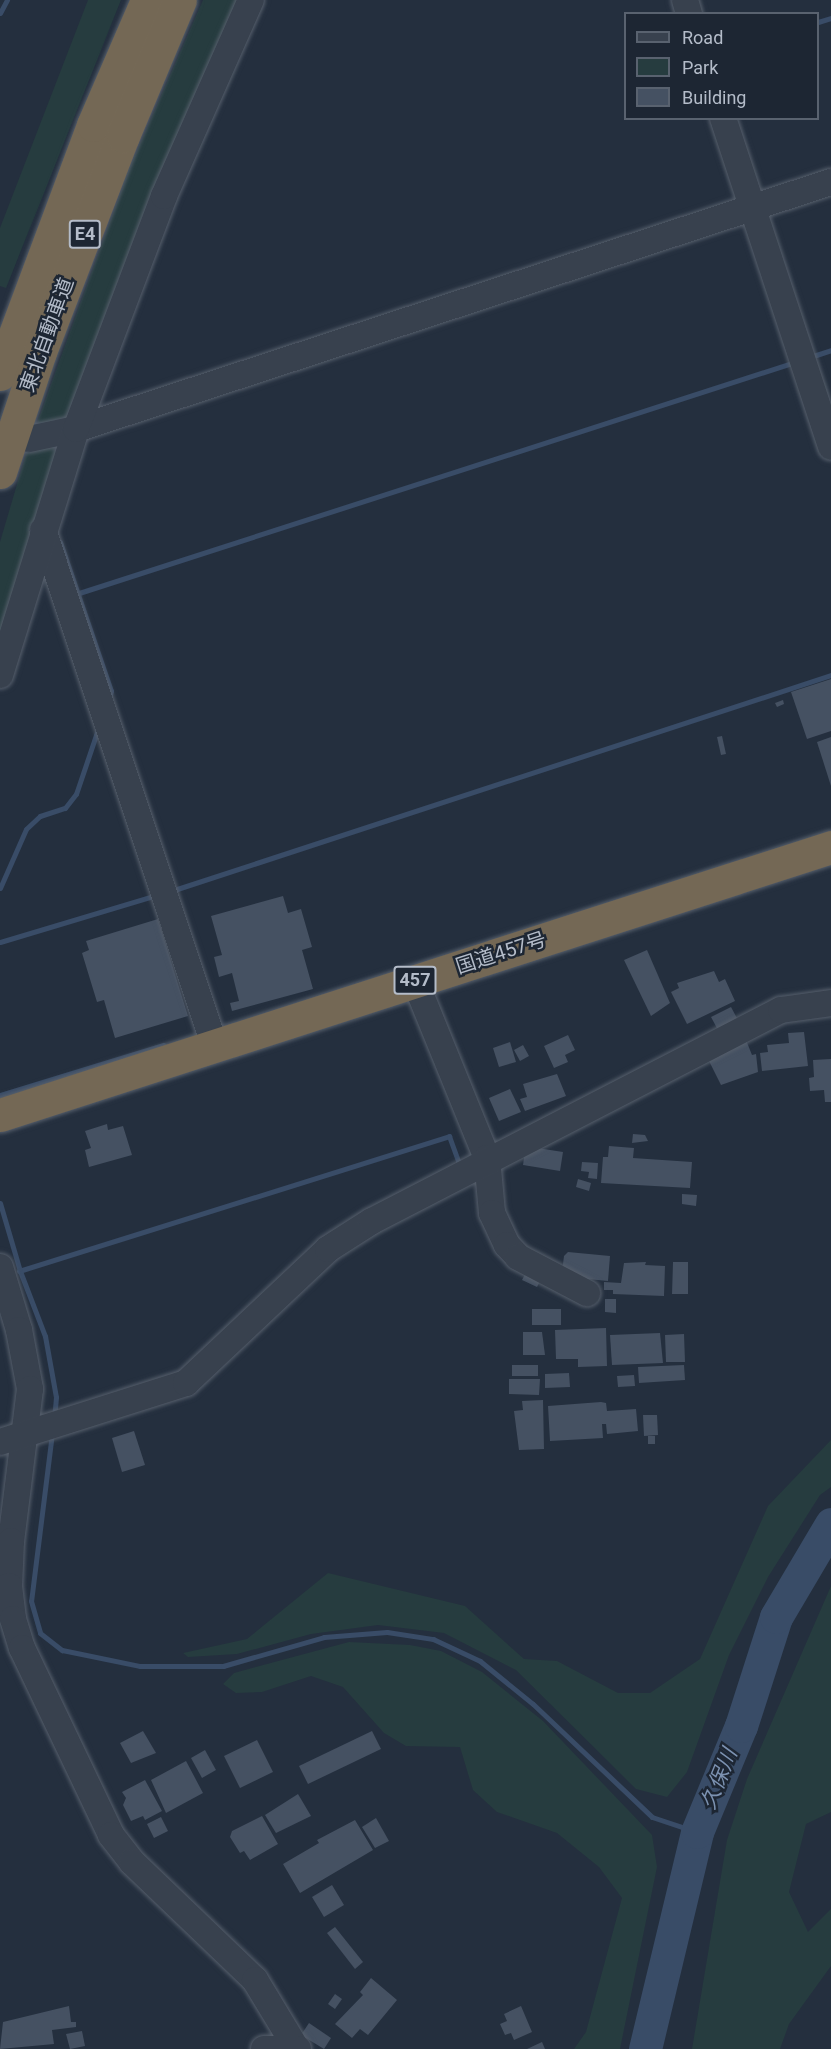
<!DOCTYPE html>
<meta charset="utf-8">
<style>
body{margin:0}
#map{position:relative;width:831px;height:2049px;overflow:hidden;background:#242f3e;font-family:Roboto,"Noto Sans JP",sans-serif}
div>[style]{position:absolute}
.green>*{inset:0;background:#263c3f}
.stream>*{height:5px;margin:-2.5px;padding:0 2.5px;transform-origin:2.5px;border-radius:2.5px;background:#394c67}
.river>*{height:33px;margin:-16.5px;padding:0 16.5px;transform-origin:16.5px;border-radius:16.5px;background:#394c67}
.building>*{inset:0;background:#455162}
.roads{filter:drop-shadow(0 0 2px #565f6c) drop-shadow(0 0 2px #565f6c)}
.minor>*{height:26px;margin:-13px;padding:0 13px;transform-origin:13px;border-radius:13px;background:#38414e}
.highway>*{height:33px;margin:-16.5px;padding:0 16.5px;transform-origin:16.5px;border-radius:16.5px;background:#746855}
span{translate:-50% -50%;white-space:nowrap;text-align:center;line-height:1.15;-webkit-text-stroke:5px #1d2633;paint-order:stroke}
.shield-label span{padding:2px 4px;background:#1d2633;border:2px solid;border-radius:4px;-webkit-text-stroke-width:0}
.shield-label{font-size:18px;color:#b4bcc9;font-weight:700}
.street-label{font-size:20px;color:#b4bcc9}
.water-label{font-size:21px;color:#7c92b1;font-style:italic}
.legend{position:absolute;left:624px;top:12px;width:195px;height:108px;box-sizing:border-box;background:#1d2633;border:2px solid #59626f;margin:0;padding:8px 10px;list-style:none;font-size:18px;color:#b4bcc9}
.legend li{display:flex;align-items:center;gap:12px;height:30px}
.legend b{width:30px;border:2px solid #59626f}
</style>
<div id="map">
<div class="green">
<i style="clip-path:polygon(88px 0,121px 0,6px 288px,0 286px,0 228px)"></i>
<i style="clip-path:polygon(203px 0,241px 0,70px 424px,47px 430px,37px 423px,129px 169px)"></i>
<i style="clip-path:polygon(53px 444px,57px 458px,0 641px,0 542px,28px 447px)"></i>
<i style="clip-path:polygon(831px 1440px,831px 1487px,820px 1495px,768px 1577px,729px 1655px,687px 1772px,667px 1797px,636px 1789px,516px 1670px,444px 1633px,378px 1625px,311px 1634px,237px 1654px,188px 1657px,183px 1653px,247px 1639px,328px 1573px,465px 1606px,524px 1659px,557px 1661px,618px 1693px,650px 1693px,700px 1659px,768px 1506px)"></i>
<i style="clip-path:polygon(831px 1586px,831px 1812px,806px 1824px,789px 1892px,808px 1932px,831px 1909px,831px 1966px,789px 2024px,780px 2049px,692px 2049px,727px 1840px,747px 1779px)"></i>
<i style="clip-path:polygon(349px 1642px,410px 1645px,441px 1651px,482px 1672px,543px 1721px,652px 1835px,657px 1867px,620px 2049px,574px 2049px,586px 2032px,622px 1898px,599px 1867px,557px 1833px,497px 1812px,473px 1790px,460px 1747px,406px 1746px,384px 1733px,343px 1687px,311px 1676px,262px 1692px,236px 1693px,223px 1684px,234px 1673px)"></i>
</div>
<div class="stream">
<i style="left:0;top:13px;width:15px;rotate:-62deg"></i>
<i style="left:818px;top:22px;width:14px;rotate:-17deg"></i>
<i style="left:810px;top:357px;width:22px;rotate:-18deg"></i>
<i style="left:60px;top:542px;width:157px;rotate:71.1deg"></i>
<i style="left:111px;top:691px;width:7px;rotate:106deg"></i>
<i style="left:79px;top:593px;width:752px;rotate:-17.88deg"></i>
<i style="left:0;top:888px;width:64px;rotate:-66.2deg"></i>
<i style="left:26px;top:829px;width:19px;rotate:-43deg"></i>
<i style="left:40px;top:816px;width:26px;rotate:-18deg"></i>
<i style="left:65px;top:808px;width:18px;rotate:-52deg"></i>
<i style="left:76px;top:794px;width:72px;rotate:-71.3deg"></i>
<i style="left:171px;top:891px;width:694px;rotate:-18.12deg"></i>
<i style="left:0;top:942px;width:164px;rotate:-16.7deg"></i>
<i style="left:0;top:1095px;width:171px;rotate:-17deg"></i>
<i style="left:0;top:1203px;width:71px;rotate:73.6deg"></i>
<i style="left:20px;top:1271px;width:70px;rotate:69deg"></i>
<i style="left:45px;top:1336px;width:62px;rotate:79.8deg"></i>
<i style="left:56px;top:1397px;width:21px;rotate:95deg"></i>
<i style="left:19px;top:1271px;width:451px;rotate:-17.4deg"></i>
<i style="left:449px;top:1136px;width:33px;rotate:70deg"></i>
<i style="left:52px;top:1433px;width:169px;rotate:97.1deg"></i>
<i style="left:31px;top:1601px;width:33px;rotate:74deg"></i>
<i style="left:40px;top:1633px;width:28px;rotate:38deg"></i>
<i style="left:62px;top:1650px;width:80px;rotate:11.6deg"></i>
<i style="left:140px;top:1666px;width:83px"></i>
<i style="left:223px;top:1666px;width:105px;rotate:-16deg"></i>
<i style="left:324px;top:1637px;width:63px;rotate:-4.5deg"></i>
<i style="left:387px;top:1632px;width:47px;rotate:8.7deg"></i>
<i style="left:433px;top:1639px;width:52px;rotate:25.1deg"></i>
<i style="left:480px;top:1661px;width:68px;rotate:39.1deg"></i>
<i style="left:533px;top:1704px;width:164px;rotate:43.5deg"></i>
<i style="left:652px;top:1817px;width:47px;rotate:18.4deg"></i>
</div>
<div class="river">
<i style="left:645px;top:2049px;width:223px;rotate:-76.5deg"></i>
<i style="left:697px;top:1832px;width:115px;rotate:-67.5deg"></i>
<i style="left:741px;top:1726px;width:114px;rotate:-72.2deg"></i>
<i style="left:776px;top:1617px;width:108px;rotate:-59.4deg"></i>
</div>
<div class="building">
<i style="clip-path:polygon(831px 679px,831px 731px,807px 739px,791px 692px)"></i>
<i style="clip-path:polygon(783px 700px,784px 704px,777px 707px,775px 703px)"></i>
<i style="clip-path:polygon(722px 736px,726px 754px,721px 755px,717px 737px)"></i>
<i style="clip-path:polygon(831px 737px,831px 786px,817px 742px)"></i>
<i style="clip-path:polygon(283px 896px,288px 913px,301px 909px,312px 947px,302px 950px,313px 989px,232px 1011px,230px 1003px,239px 1001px,232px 973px,219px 977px,214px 957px,222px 955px,211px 916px)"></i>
<i style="clip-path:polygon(158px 919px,188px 1016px,115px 1038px,104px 1000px,97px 1002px,82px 953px,89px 950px,86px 941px)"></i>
<i style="clip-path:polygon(647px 950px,670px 1003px,651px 1016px,624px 960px)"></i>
<i style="clip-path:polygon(714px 971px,719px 982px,725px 979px,735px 1001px,687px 1024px,671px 992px,679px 988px,677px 983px)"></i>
<i style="clip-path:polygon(731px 1007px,739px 1022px,719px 1032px,711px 1017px)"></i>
<i style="clip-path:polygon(804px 1032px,808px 1066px,762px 1071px,760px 1053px,768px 1052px,767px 1045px,789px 1043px,788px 1033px)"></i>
<i style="clip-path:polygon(568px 1035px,575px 1050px,565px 1055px,568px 1062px,554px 1068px,544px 1046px)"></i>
<i style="clip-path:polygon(746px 1040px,752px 1055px,756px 1054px,758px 1072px,721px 1085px,708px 1059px)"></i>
<i style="clip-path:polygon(510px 1042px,516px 1062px,499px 1067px,493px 1048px)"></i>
<i style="clip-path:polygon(523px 1045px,529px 1056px,520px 1061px,514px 1050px)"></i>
<i style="clip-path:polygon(831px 1059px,831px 1102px,825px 1102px,824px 1090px,810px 1091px,809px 1078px,814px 1077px,813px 1060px)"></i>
<i style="clip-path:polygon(557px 1074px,566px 1096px,525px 1111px,520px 1099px,527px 1097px,523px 1084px)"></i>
<i style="clip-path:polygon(510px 1089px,521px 1112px,499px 1121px,489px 1098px)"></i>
<i style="clip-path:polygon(107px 1124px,108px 1130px,123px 1126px,132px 1155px,89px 1167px,85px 1150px,91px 1148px,85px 1131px)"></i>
<i style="clip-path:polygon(633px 1134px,645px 1135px,648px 1141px,632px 1143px)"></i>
<i style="clip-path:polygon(609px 1146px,634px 1148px,633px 1158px,692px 1162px,690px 1188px,601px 1183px,603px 1157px,608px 1157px)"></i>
<i style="clip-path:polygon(531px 1147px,563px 1152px,560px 1171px,523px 1165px,525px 1151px)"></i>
<i style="clip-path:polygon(582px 1162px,598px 1163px,597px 1179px,588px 1178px,589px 1172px,581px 1171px)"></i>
<i style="clip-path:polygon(578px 1179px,591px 1183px,589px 1191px,576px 1187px)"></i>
<i style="clip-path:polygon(682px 1194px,697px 1195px,696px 1206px,682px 1204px)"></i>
<i style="clip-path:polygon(568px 1252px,610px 1256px,608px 1281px,566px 1277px,562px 1272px,564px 1256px)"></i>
<i style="clip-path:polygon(646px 1262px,645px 1265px,665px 1266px,664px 1296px,613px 1294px,613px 1290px,604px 1290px,604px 1282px,621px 1283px,624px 1263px)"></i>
<i style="clip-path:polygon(673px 1262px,688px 1262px,688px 1294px,672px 1294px)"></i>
<i style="clip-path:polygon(528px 1269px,543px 1275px,537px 1287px,522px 1280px)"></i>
<i style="clip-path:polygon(605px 1299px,616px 1299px,616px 1313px,605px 1312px)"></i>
<i style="clip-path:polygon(532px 1309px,561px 1309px,561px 1325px,532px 1325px)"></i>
<i style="clip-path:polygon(606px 1328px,607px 1366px,578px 1367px,578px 1359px,556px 1359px,555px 1330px)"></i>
<i style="clip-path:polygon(523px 1332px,542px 1332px,545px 1355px,523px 1355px)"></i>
<i style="clip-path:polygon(660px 1333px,663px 1363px,612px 1365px,610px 1335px)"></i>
<i style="clip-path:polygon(684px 1334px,685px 1362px,666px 1362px,665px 1335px)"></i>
<i style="clip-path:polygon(512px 1365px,538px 1365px,538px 1376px,512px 1376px)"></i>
<i style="clip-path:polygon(684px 1365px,685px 1380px,639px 1383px,638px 1367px)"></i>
<i style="clip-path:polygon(569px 1373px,570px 1387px,545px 1388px,545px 1374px)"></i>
<i style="clip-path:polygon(634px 1375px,635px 1386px,618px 1387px,617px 1376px)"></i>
<i style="clip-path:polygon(509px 1379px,540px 1379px,539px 1395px,509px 1394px)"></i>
<i style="clip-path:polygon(543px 1400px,544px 1449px,519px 1450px,514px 1411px,523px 1410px,522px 1401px)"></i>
<i style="clip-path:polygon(601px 1402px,606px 1403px,607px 1411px,636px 1409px,638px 1431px,607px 1434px,606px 1424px,602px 1424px,603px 1438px,550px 1441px,548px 1406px)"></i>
<i style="clip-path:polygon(643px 1415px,657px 1415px,658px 1435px,644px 1436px)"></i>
<i style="clip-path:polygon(134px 1431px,145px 1465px,122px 1472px,112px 1438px)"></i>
<i style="clip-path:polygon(648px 1436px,655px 1436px,655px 1444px,648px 1444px)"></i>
<i style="clip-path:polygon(143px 1731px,156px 1753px,131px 1763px,120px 1743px)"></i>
<i style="clip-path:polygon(372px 1731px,381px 1749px,308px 1784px,299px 1766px)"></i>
<i style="clip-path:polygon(257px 1740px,273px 1772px,240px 1788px,224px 1756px)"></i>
<i style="clip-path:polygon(205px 1750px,216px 1770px,202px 1778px,191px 1758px)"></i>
<i style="clip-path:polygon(186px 1761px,203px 1793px,166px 1813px,151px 1780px)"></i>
<i style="clip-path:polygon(145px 1780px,162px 1811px,145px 1820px,143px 1816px,131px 1821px,123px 1805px,126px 1798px,122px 1792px)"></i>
<i style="clip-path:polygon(298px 1794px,311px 1816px,276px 1833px,265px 1815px)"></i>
<i style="clip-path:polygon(262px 1816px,278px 1844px,250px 1860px,244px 1851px,240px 1853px,230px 1837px,232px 1831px)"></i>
<i style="clip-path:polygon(161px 1817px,168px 1831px,154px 1838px,147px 1824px)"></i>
<i style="clip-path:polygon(376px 1818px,389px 1841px,375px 1848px,362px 1827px)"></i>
<i style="clip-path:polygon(355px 1820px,373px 1850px,300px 1893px,283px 1864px,319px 1843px,317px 1840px)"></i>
<i style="clip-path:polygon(332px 1885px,344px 1905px,324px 1917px,312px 1897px)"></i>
<i style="clip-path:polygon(335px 1927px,363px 1962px,355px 1969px,327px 1933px)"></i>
<i style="clip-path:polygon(371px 1978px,397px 2000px,368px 2035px,360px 2029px,352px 2038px,335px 2024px,363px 1995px,360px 1992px)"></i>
<i style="clip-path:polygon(335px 1994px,342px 1999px,335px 2009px,328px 2004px)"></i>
<i style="clip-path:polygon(69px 2006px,71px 2022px,76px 2022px,76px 2027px,52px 2030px,54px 2044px,0 2049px,3px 2022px)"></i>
<i style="clip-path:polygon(521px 2006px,532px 2032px,514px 2040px,511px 2033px,505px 2035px,500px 2024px,507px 2021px,504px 2014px)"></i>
<i style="clip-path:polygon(309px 2023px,331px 2038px,324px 2049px,301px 2035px)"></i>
<i style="clip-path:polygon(82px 2031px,85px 2046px,70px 2049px,66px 2034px)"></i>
<i style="clip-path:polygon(542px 2042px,545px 2049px,527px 2049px)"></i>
</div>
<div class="roads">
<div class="minor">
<i style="left:685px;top:0;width:15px;rotate:74deg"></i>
<i style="left:723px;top:118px;width:346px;rotate:71.8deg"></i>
<i style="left:29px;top:439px;width:48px;rotate:-12deg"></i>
<i style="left:76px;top:429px;width:794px;rotate:-18.12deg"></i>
<i style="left:43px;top:530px;width:542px;rotate:71.6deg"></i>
<i style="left:0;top:675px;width:257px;rotate:-72.8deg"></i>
<i style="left:76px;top:429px;width:249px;rotate:-69.3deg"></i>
<i style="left:164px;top:196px;width:214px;rotate:-66.1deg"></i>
<i style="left:415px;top:981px;width:191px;rotate:67.9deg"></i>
<i style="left:487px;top:1158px;width:55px;rotate:84.8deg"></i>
<i style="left:492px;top:1213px;width:35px;rotate:65deg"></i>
<i style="left:507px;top:1245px;width:16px;rotate:47deg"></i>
<i style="left:518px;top:1257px;width:78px;rotate:27.6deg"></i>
<i style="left:0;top:1267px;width:66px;rotate:73.2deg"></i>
<i style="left:19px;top:1330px;width:60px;rotate:79.4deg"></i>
<i style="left:30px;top:1389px;width:153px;rotate:97.1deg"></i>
<i style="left:11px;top:1541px;width:45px;rotate:92.5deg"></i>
<i style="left:9px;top:1586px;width:33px;rotate:83deg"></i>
<i style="left:13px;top:1619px;width:30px;rotate:73deg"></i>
<i style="left:22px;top:1648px;width:207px;rotate:64.5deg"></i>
<i style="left:111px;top:1835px;width:34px;rotate:52deg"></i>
<i style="left:132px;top:1862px;width:170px;rotate:43.8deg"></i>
<i style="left:255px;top:1980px;width:77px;rotate:58.8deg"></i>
<i style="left:0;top:1442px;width:195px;rotate:-17.6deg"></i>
<i style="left:186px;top:1383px;width:195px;rotate:-43.3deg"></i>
<i style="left:328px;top:1249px;width:52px;rotate:-32.5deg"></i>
<i style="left:372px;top:1221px;width:460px;rotate:-27.3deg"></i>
<i style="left:781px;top:1010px;width:50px;rotate:-8deg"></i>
<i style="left:264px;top:2049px;width:34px"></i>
</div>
<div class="highway">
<i style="left:0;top:374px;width:266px;rotate:-69.5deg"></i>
<i style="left:93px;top:125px;width:136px;rotate:-66.6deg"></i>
<i style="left:0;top:472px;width:126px;rotate:-71.6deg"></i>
<i style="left:40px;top:352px;width:231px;rotate:-69deg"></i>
<i style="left:123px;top:136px;width:147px;rotate:-67.3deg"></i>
<i style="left:0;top:1115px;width:873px;rotate:-17.87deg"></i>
</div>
</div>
<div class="shield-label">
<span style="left:85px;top:234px">E4</span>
<span style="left:415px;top:980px">457</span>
</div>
<div class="street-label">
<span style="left:47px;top:335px;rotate:-70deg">東北自動車道</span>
<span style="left:501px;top:953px;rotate:-18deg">国道457号</span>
</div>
<div class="water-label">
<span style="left:719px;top:1779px;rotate:-68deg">久保川</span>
</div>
<ul class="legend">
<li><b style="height:8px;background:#38414e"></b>Road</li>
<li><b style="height:16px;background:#263c3f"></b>Park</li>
<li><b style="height:16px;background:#455162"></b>Building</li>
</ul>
</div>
